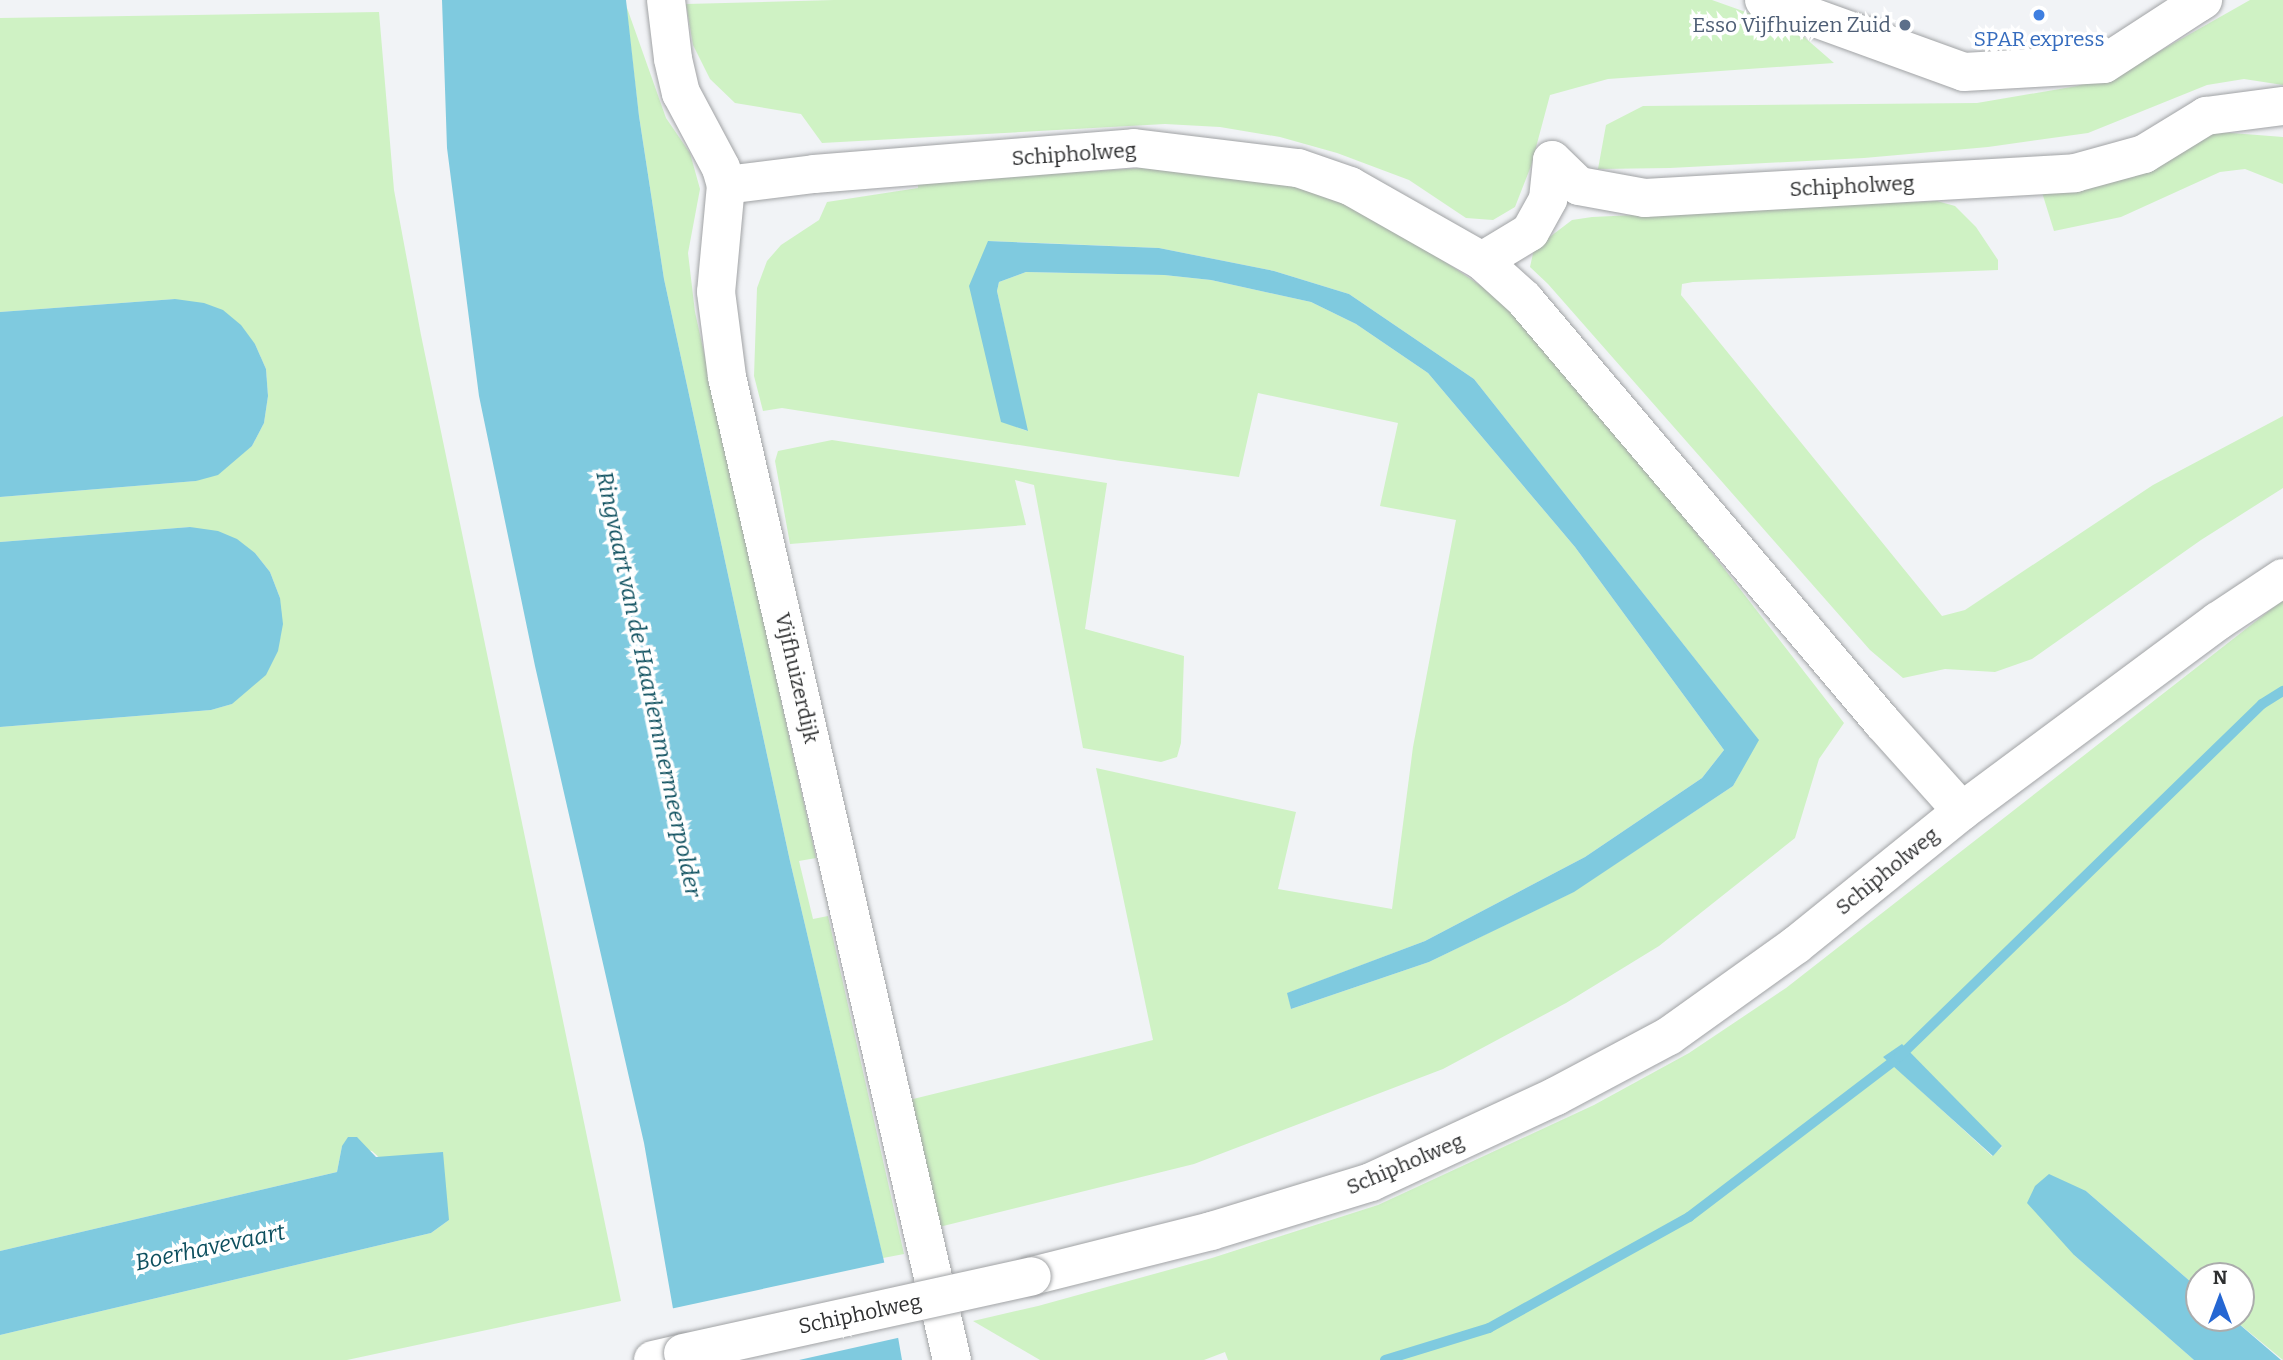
<!DOCTYPE html>
<style>
body{margin:0}
#map{position:relative;width:2283px;height:1360px;overflow:hidden;background:#f1f3f6;font-family:Bitter,serif}
div>[style]{position:absolute}
.green>*{inset:0;background:#cff2c4}
.water>*{inset:0;background:#7fcadf}
.pier>*{inset:0;background:#f1f3f6}
.stream>*{height:10px;margin:-5px;padding:0 5px;transform-origin:5px;border-radius:5px;background:#7fcadf}
.roads{filter:drop-shadow(0 0 2px #a1a3a5) drop-shadow(0 0 2px #a1a3a5)}
.minor>*{height:38px;margin:-19px;padding:0 19px;transform-origin:19px;border-radius:19px;background:#fff}
.major>*{height:38px;margin:-19px;padding:0 19px;transform-origin:19px;border-radius:19px;background:#fff}
.highway>*{height:38px;margin:-19px;padding:0 19px;transform-origin:19px;border-radius:19px;background:#fff}
.bridges{filter:drop-shadow(0 0 2px #a1a3a5) drop-shadow(0 0 2px #a1a3a5)}
.major-bridge>*{height:38px;margin:-19px;padding:0 19px;transform-origin:19px;border-radius:19px;background:#fff}
.dots>*{width:19px;height:19px;translate:-50% -50%;box-sizing:border-box;border:4px solid #fff;border-radius:50%}
span{translate:-50% -50%;white-space:nowrap;text-align:center;line-height:1.15;-webkit-text-stroke:7px #fff;paint-order:stroke}
.service-label{font-size:21px;color:#4e5e75}
.right{translate:-100% -50%;text-align:right}
.shop-label{font-size:21px;color:#366cbe}
.street-label{font-size:21px;color:#2e2f30}
.water-label{font-size:23px;color:#0d4f5e;font-style:italic}
.north{position:absolute;left:2185px;top:1262px;width:70px;height:70px;box-sizing:border-box;background:#fff;border:2px solid #abacac;border-radius:50%;rotate:0deg;font-size:19px;font-weight:700;line-height:28px;text-align:center;color:#2e2f30}
.north::after{content:'';display:block;margin:auto;width:24px;height:32px;background:#2567d3;clip-path:polygon(50% 0,100% 100%,50% 72%,0 100%)}
</style>
<div id="map">
<div class="green">
<i style="clip-path:polygon(834px 0,1712px 0,1796px 30px,1834px 63px,1608px 79px,1550px 95px,1531px 166px,1515px 207px,1493px 220px,1466px 218px,1409px 180px,1337px 153px,1280px 137px,1220px 127px,1165px 124px,822px 143px,801px 114px,735px 103px,710px 79px,693px 45px,686px 4px)"></i>
<i style="clip-path:polygon(2250px 0,2283px 0,2283px 85px,2244px 79px,2207px 85px,2088px 133px,1988px 147px,1864px 158px,1670px 168px,1598px 169px,1606px 125px,1643px 106px,1977px 103px,2077px 86px,2137px 64px)"></i>
<i style="clip-path:polygon(626px 5px,666px 118px,690px 153px,700px 189px,688px 253px,695px 312px,816px 858px,799px 861px,813px 919px,828px 916px,904px 1254px,883px 1258px,790px 861px,664px 279px,639px 116px)"></i>
<i style="clip-path:polygon(379px 12px,394px 190px,421px 335px,621px 1301px,347px 1360px,0 1360px,0 1335px,431px 1233px,449px 1220px,372px 1151px,342px 1146px,337px 1172px,0 1251px,0 727px,211px 710px,232px 704px,280px 598px,270px 572px,255px 553px,190px 527px,0 542px,0 497px,196px 481px,252px 446px,264px 423px,268px 396px,266px 369px,255px 344px,175px 299px,0 312px,0 18px)"></i>
<i style="clip-path:polygon(2219px 132px,2283px 137px,2283px 184px,2245px 169px,2220px 172px,2121px 217px,2054px 231px,2040px 186px)"></i>
<i style="clip-path:polygon(evenodd,1143px 168px,1279px 182px,1368px 210px,1508px 304px,1653px 477px,1844px 723px,1819px 759px,1795px 838px,1659px 946px,1566px 1003px,1443px 1069px,1194px 1164px,935px 1228px,909px 1100px,1153px 1040px,1096px 768px,1296px 812px,1278px 889px,1392px 909px,1413px 747px,1456px 520px,1380px 506px,1398px 423px,1258px 393px,1239px 477px,1121px 461px,782px 408px,763px 411px,754px 376px,757px 288px,767px 261px,781px 245px,819px 220px,827px 202px,918px 188px,918px 182px,1143px 168px,989px 241px,1159px 248px,1274px 271px,1349px 294px,1474px 379px,1758px 739px,1733px 786px,1573px 892px,1429px 962px,1291px 1009px,1288px 993px,1425px 941px,1585px 857px,1702px 778px,1724px 750px,1575px 547px,1428px 373px,1356px 324px,1311px 302px,1211px 280px,1164px 275px,1026px 272px,999px 282px,997px 291px,1027px 431px,1001px 421px,989px 241px)"></i>
<i style="clip-path:polygon(1937px 201px,1955px 206px,1976px 227px,1998px 260px,1998px 270px,1693px 282px,1682px 284px,1681px 295px,1942px 616px,1965px 610px,2153px 485px,2283px 416px,2283px 488px,2201px 540px,2032px 659px,1995px 672px,1945px 669px,1903px 678px,1870px 650px,1548px 284px,1530px 267px,1534px 249px,1572px 220px,1592px 217px)"></i>
<i style="clip-path:polygon(832px 440px,1107px 483px,1085px 629px,1184px 656px,1181px 743px,1177px 757px,1161px 762px,1083px 748px,1034px 485px,1015px 480px,1026px 525px,790px 544px,775px 461px,778px 451px)"></i>
<i style="clip-path:polygon(evenodd,2283px 600px,2283px 1360px,2232px 1318px,2241px 1318px,2241px 1276px,2199px 1276px,2199px 1289px,2086px 1191px,2074px 1255px,2194px 1360px,1228px 1360px,1225px 1352px,1204px 1360px,1040px 1360px,973px 1321px,1038px 1306px,1212px 1258px,1378px 1205px,1594px 1105px,1689px 1053px,1786px 988px,2283px 600px,1883px 1056px,2002px 1146px,2002px 1147px,1992px 1156px,1883px 1056px)"></i>
</div>
<div class="water">
<i style="clip-path:polygon(442px 0,626px 0,639px 116px,664px 279px,790px 861px,887px 1274px,902px 1360px,682px 1360px,644px 1143px,535px 666px,479px 396px,447px 148px)"></i>
<i style="clip-path:polygon(988px 241px,1159px 248px,1274px 271px,1349px 294px,1474px 379px,1759px 740px,1733px 786px,1574px 892px,1429px 962px,1291px 1009px,1287px 993px,1425px 941px,1585px 857px,1702px 778px,1724px 750px,1575px 547px,1428px 373px,1356px 324px,1311px 302px,1211px 280px,1164px 275px,1026px 272px,999px 282px,997px 291px,1028px 431px,1001px 422px,969px 286px)"></i>
<i style="clip-path:polygon(175px 299px,204px 303px,223px 310px,241px 325px,255px 344px,266px 369px,268px 396px,264px 423px,252px 446px,218px 475px,196px 481px,0 497px,0 312px)"></i>
<i style="clip-path:polygon(190px 527px,218px 531px,237px 539px,255px 553px,270px 572px,280px 598px,283px 624px,278px 651px,266px 675px,232px 704px,211px 710px,0 727px,0 542px)"></i>
<i style="clip-path:polygon(1902px 1044px,2002px 1146px,1993px 1156px,1883px 1057px)"></i>
<i style="clip-path:polygon(348px 1137px,357px 1137px,376px 1157px,443px 1152px,449px 1220px,431px 1233px,0 1335px,0 1251px,337px 1172px,342px 1146px)"></i>
<i style="clip-path:polygon(2049px 1174px,2086px 1191px,2199px 1289px,2199px 1318px,2232px 1318px,2281px 1360px,2194px 1360px,2074px 1255px,2027px 1203px,2035px 1186px)"></i>
</div>
<div class="pier">
<i style="clip-path:polygon(887px 1262px,902px 1337px,799px 1360px,678px 1360px,670px 1309px)"></i>
</div>
<div class="stream">
<i style="left:1385px;top:1360px;width:109px;rotate:-17.1deg"></i>
<i style="left:1489px;top:1328px;width:229px;rotate:-29deg"></i>
<i style="left:1689px;top:1217px;width:264px;rotate:-37.3deg"></i>
<i style="left:1899px;top:1057px;width:506px;rotate:-44.2deg"></i>
<i style="left:2262px;top:704px;width:25px;rotate:-32deg"></i>
</div>
<div class="roads">
<div class="minor">
<i style="left:666px;top:0;width:59px;rotate:83.2deg"></i>
<i style="left:673px;top:59px;width:35px;rotate:77deg"></i>
<i style="left:681px;top:93px;width:85px;rotate:61.9deg"></i>
<i style="left:721px;top:168px;width:18px;rotate:74deg"></i>
<i style="left:726px;top:185px;width:107px;rotate:95.3deg"></i>
<i style="left:716px;top:292px;width:86px;rotate:82.6deg"></i>
<i style="left:727px;top:377px;width:1008px;rotate:77.11deg"></i>
<i style="left:1768px;top:1px;width:208px;rotate:19.9deg"></i>
<i style="left:1964px;top:72px;width:140px;rotate:-3.3deg"></i>
<i style="left:2104px;top:64px;width:112px;rotate:-33deg"></i>
<i style="left:726px;top:185px;width:89px;rotate:-7.1deg"></i>
<i style="left:814px;top:174px;width:321px;rotate:-4.6deg"></i>
<i style="left:1134px;top:148px;width:165px;rotate:7deg"></i>
<i style="left:1298px;top:168px;width:55px;rotate:19.1deg"></i>
<i style="left:1350px;top:186px;width:152px;rotate:29.6deg"></i>
<i style="left:1482px;top:261px;width:57px;rotate:42.1deg"></i>
<i style="left:1524px;top:299px;width:556px;rotate:49.75deg"></i>
<i style="left:1883px;top:723px;width:118px;rotate:48.1deg"></i>
<i style="left:1482px;top:261px;width:56px;rotate:-31.1deg"></i>
<i style="left:1530px;top:232px;width:38px;rotate:-61deg"></i>
<i style="left:1548px;top:199px;width:39px;rotate:-84deg"></i>
<i style="left:1552px;top:160px;width:37px;rotate:44deg"></i>
<i style="left:1579px;top:186px;width:67px;rotate:10.3deg"></i>
<i style="left:1645px;top:198px;width:431px;rotate:-3.3deg"></i>
<i style="left:2075px;top:173px;width:72px;rotate:-15.4deg"></i>
<i style="left:2144px;top:154px;width:73px;rotate:-31.5deg"></i>
<i style="left:2206px;top:116px;width:78px;rotate:-7.4deg"></i>
</div>
<div class="major">
<i style="left:1032px;top:1276px;width:185px;rotate:-14.1deg"></i>
<i style="left:1211px;top:1231px;width:167px;rotate:-17deg"></i>
<i style="left:1371px;top:1182px;width:204px;rotate:-24.9deg"></i>
<i style="left:1556px;top:1096px;width:128px;rotate:-28deg"></i>
<i style="left:1669px;top:1036px;width:156px;rotate:-35.6deg"></i>
<i style="left:1796px;top:945px;width:213px;rotate:-38.9deg"></i>
<i style="left:1962px;top:811px;width:319px;rotate:-36.6deg"></i>
<i style="left:2218px;top:621px;width:78px;rotate:-33.5deg"></i>
<i style="left:653px;top:1360px;width:31px;rotate:-13deg"></i>
</div>
<div class="highway">
<i style="left:1764px;top:0;width:4px;rotate:14deg"></i>
<i style="left:2198px;top:3px;width:6px;rotate:-31deg"></i>
</div>
</div>
<div class="bridges">
<div class="major-bridge">
<i style="left:683px;top:1353px;width:357px;rotate:-12.4deg"></i>
</div>
</div>
<div class="dots">
<i style="left:2039px;top:15px;background:#3f7fe0"></i>
<i style="left:1905px;top:25px;background:#5c6f8a"></i>
</div>
<div class="service-label">
<span class="right" style="left:1891px;top:25px">Esso Vijfhuizen Zuid</span>
</div>
<div class="shop-label">
<span style="left:2039px;top:39px">SPAR express</span>
</div>
<div class="street-label">
<span style="left:1074px;top:154px;rotate:-4deg">Schipholweg</span>
<span style="left:1852px;top:186px;rotate:-3deg">Schipholweg</span>
<span style="left:797px;top:678px;rotate:77deg">Vijfhuizerdijk</span>
<span style="left:1887px;top:871px;rotate:-39deg">Schipholweg</span>
<span style="left:1405px;top:1164px;rotate:-23deg">Schipholweg</span>
<span style="left:860px;top:1314px;rotate:-12deg">Schipholweg</span>
</div>
<div class="water-label">
<span style="left:649px;top:684px;rotate:78deg">Ringvaart van de Haarlemmermeerpolder</span>
<span style="left:210px;top:1247px;rotate:-12deg">Boerhavevaart</span>
</div>
<div class="north">N</div>
</div>
